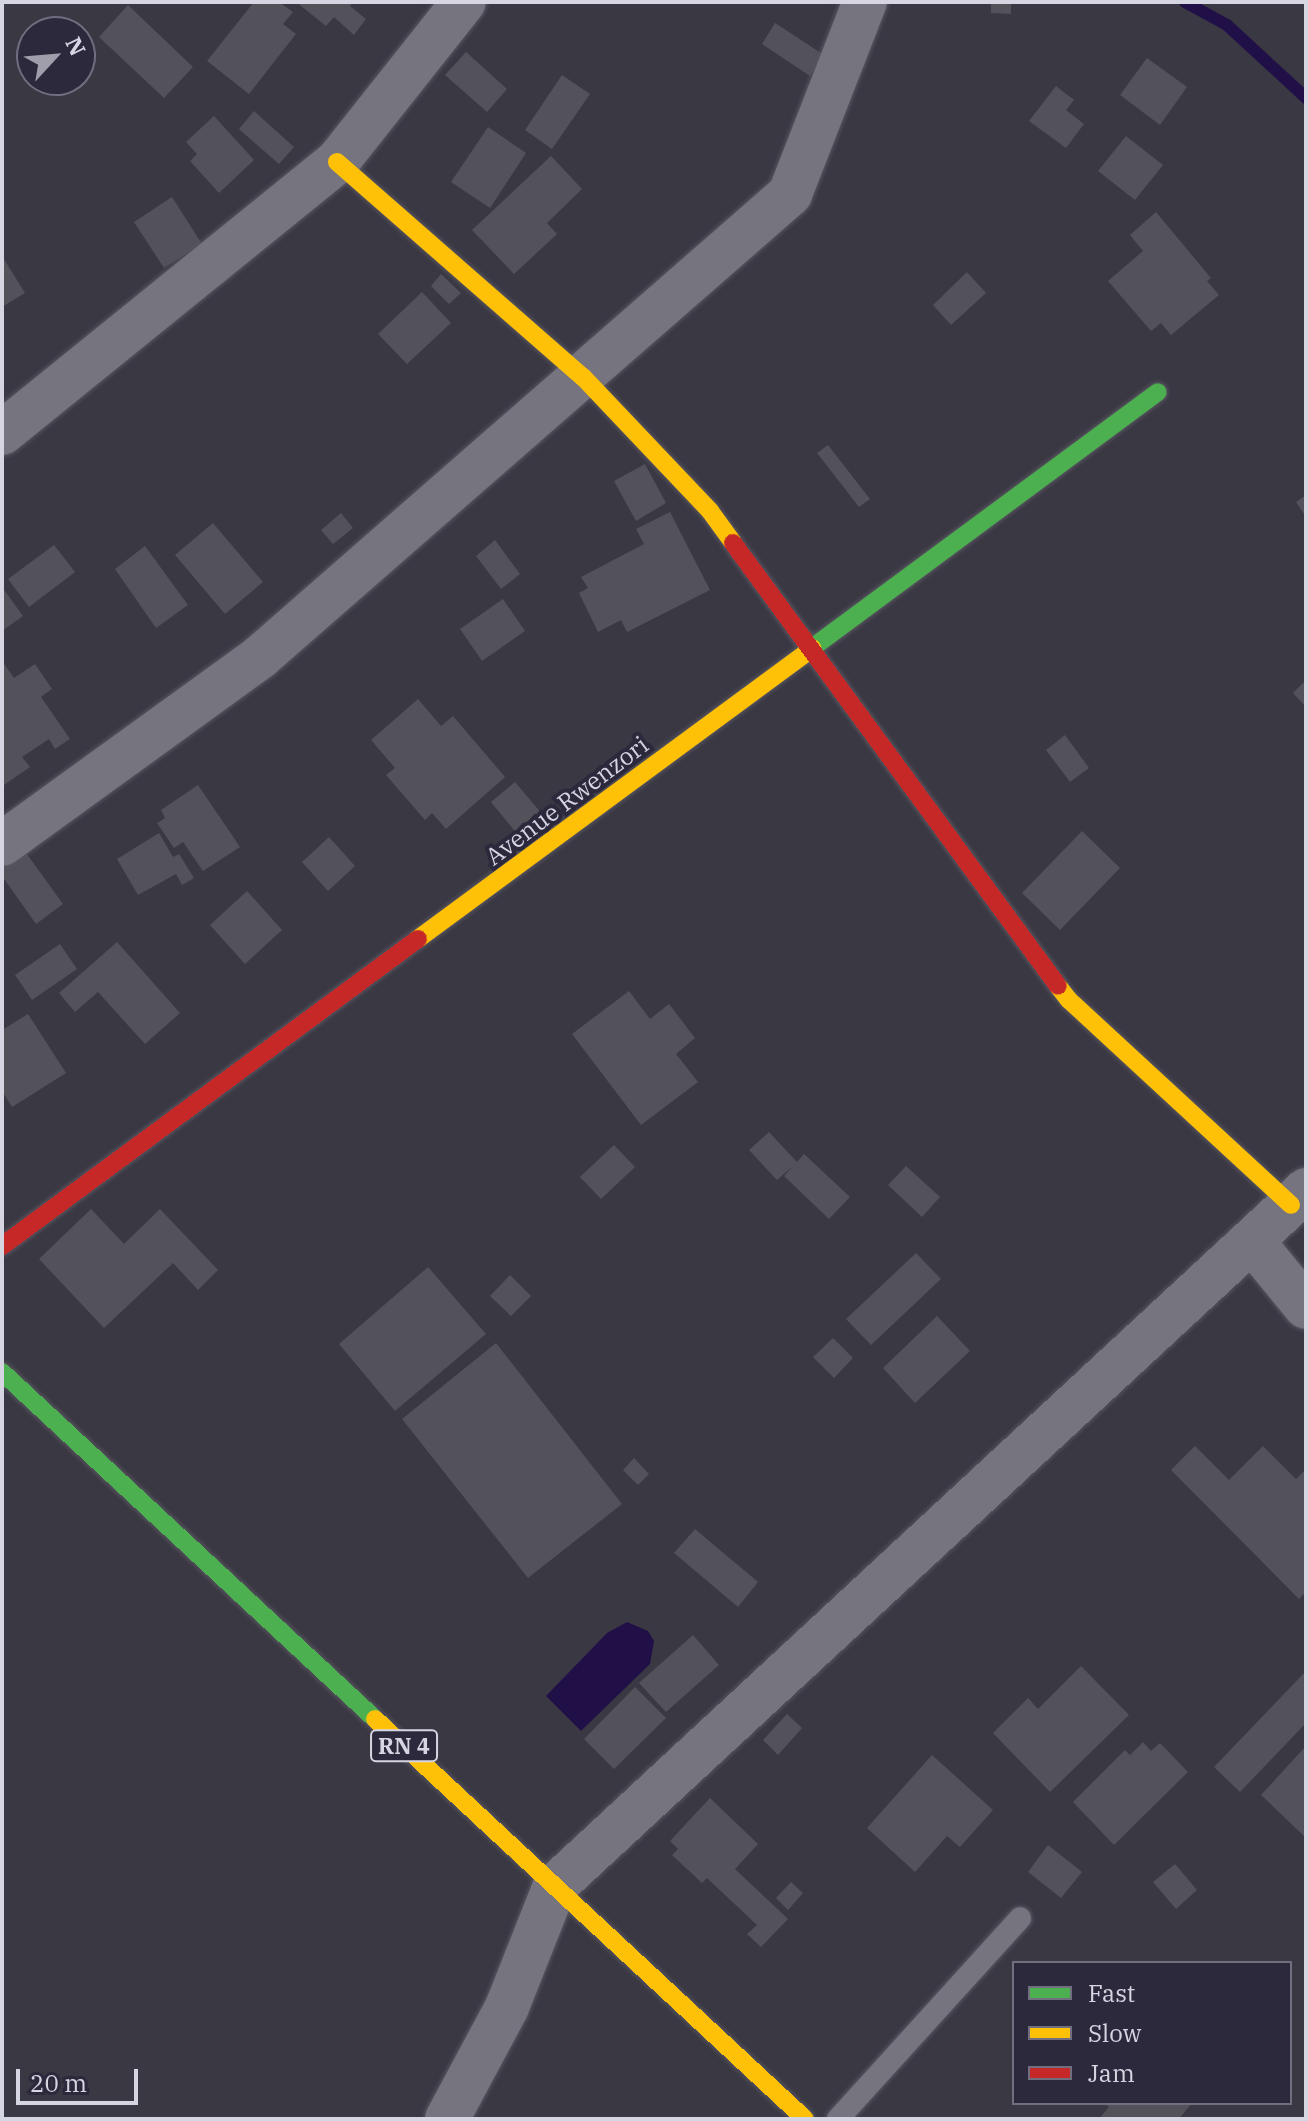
<!DOCTYPE html>
<style>
body{margin:0}
#map{position:relative;width:1308px;height:2121px;overflow:hidden;background:#3a3843;font-family:"IBM Plex Serif",serif}
div>[style]{position:absolute}
.water>*{inset:0;background:#211048}
.stream>*{height:12px;margin:-6px;padding:0 6px;transform-origin:6px;border-radius:6px;background:#211048}
.building>*{inset:0;background:#53525b}
.roads{filter:drop-shadow(0 0 2px #57555f) drop-shadow(0 0 2px #57555f)}
.lane>*{height:22px;margin:-11px;padding:0 11px;transform-origin:11px;border-radius:11px;background:#76747f}
.street>*{height:44px;margin:-22px;padding:0 22px;transform-origin:22px;border-radius:22px;background:#76747f}
.fast>*{height:18px;margin:-9px;padding:0 9px;transform-origin:9px;border-radius:9px;background:#4caf50}
.slow>*{height:18px;margin:-9px;padding:0 9px;transform-origin:9px;border-radius:9px;background:#ffc107}
.jam>*{height:18px;margin:-9px;padding:0 9px;transform-origin:9px;border-radius:9px;background:#c62828}
span{translate:-50% -50%;white-space:nowrap;text-align:center;line-height:1.15;-webkit-text-stroke:8px #2c293d;paint-order:stroke}
.shield-label span{padding:2px 6px;background:#2c293d;border:2px solid;border-radius:6px;-webkit-text-stroke-width:0}
.shield-label{font-size:22px;color:#d6d5e2;font-weight:700}
.street-label{font-size:24px;color:#d6d5e2}
.frame{position:absolute;inset:0;border:4px solid #d6d5e2;pointer-events:none}
.legend{position:absolute;left:1012px;top:1961px;width:280px;height:144px;box-sizing:border-box;background:#2c293d;border:2px solid #706e7f;margin:0;padding:10px 14px;list-style:none;font-size:24px;color:#d6d5e2}
.legend li{display:flex;align-items:center;gap:16px;height:40px}
.legend b{width:40px;border:2px solid #706e7f}
.north{position:absolute;left:16px;top:16px;width:80px;height:80px;box-sizing:border-box;background:#2c293d;border:2px solid #706e7f;border-radius:50%;rotate:64deg;font-size:22px;font-weight:700;line-height:32px;text-align:center;color:#d6d5e2}
.north::after{content:'';display:block;margin:auto;width:28px;height:36px;background:#9f9eaa;clip-path:polygon(50% 0,100% 100%,50% 72%,0 100%)}
.scale{position:absolute;left:16px;top:2069px;width:122px;height:36px;box-sizing:border-box;border:4px solid #d6d5e2;border-top:0;padding-left:10px;font-size:24px;line-height:28px;white-space:nowrap;color:#d6d5e2;-webkit-text-stroke:6px #2c293d;paint-order:stroke}
</style>
<div id="map">
<div class="water">
<i style="clip-path:polygon(627px 1622px,648px 1631px,654px 1641px,650px 1664px,581px 1731px,546px 1696px,607px 1633px)"></i>
</div>
<div class="stream">
<i style="left:1185px;top:2px;width:48px;rotate:28.7deg"></i>
<i style="left:1227px;top:25px;width:108px;rotate:42.7deg"></i>
</div>
<div class="building">
<i style="clip-path:polygon(254px 2px,279px 2px,293px 12px,283px 24px,296px 34px,249px 94px,207px 61px)"></i>
<i style="clip-path:polygon(296px 2px,353px 2px,350px 6px,366px 19px,354px 35px,334px 17px,326px 26px)"></i>
<i style="clip-path:polygon(991px 2px,1011px 2px,1011px 14px,991px 13px)"></i>
<i style="clip-path:polygon(128px 5px,193px 67px,164px 98px,99px 37px)"></i>
<i style="clip-path:polygon(775px 23px,824px 55px,810px 76px,762px 44px)"></i>
<i style="clip-path:polygon(466px 52px,507px 89px,487px 112px,445px 75px)"></i>
<i style="clip-path:polygon(1147px 58px,1187px 87px,1160px 125px,1120px 95px)"></i>
<i style="clip-path:polygon(562px 75px,590px 94px,552px 149px,525px 130px)"></i>
<i style="clip-path:polygon(1056px 86px,1074px 100px,1066px 110px,1084px 124px,1066px 148px,1029px 121px)"></i>
<i style="clip-path:polygon(254px 111px,294px 147px,279px 164px,239px 129px)"></i>
<i style="clip-path:polygon(214px 116px,254px 160px,219px 193px,190px 161px,197px 154px,186px 142px)"></i>
<i style="clip-path:polygon(488px 127px,526px 153px,490px 208px,451px 182px)"></i>
<i style="clip-path:polygon(1126px 136px,1163px 165px,1135px 200px,1098px 171px)"></i>
<i style="clip-path:polygon(551px 156px,582px 189px,547px 223px,557px 234px,514px 274px,472px 230px)"></i>
<i style="clip-path:polygon(172px 197px,202px 244px,164px 268px,134px 222px)"></i>
<i style="clip-path:polygon(1156px 212px,1211px 278px,1207px 281px,1219px 295px,1171px 335px,1161px 323px,1151px 331px,1108px 281px,1143px 251px,1130px 235px)"></i>
<i style="clip-path:polygon(2px 256px,25px 293px,2px 307px)"></i>
<i style="clip-path:polygon(967px 272px,986px 293px,951px 325px,933px 305px)"></i>
<i style="clip-path:polygon(441px 274px,461px 293px,449px 304px,431px 286px)"></i>
<i style="clip-path:polygon(422px 292px,451px 323px,407px 364px,378px 334px)"></i>
<i style="clip-path:polygon(828px 445px,870px 499px,859px 507px,817px 453px)"></i>
<i style="clip-path:polygon(645px 464px,666px 503px,636px 521px,614px 481px)"></i>
<i style="clip-path:polygon(1306px 495px,1306px 517px,1296px 502px)"></i>
<i style="clip-path:polygon(670px 512px,710px 590px,627px 632px,621px 620px,598px 632px,579px 593px,588px 588px,581px 577px,644px 544px,636px 529px)"></i>
<i style="clip-path:polygon(341px 513px,353px 528px,333px 544px,321px 530px)"></i>
<i style="clip-path:polygon(213px 523px,263px 582px,225px 614px,175px 555px)"></i>
<i style="clip-path:polygon(495px 540px,520px 574px,501px 589px,476px 556px)"></i>
<i style="clip-path:polygon(54px 545px,75px 572px,29px 607px,8px 579px)"></i>
<i style="clip-path:polygon(145px 546px,188px 605px,156px 628px,115px 569px)"></i>
<i style="clip-path:polygon(2px 587px,23px 616px,2px 631px)"></i>
<i style="clip-path:polygon(503px 599px,525px 631px,482px 661px,460px 629px)"></i>
<i style="clip-path:polygon(2px 661px,14px 678px,35px 664px,52px 689px,41px 697px,70px 739px,55px 749px,49px 739px,22px 757px,30px 767px,4px 785px)"></i>
<i style="clip-path:polygon(1306px 680px,1306px 707px,1293px 693px)"></i>
<i style="clip-path:polygon(418px 699px,441px 726px,453px 716px,505px 777px,446px 829px,432px 813px,425px 820px,386px 775px,395px 768px,371px 740px)"></i>
<i style="clip-path:polygon(1065px 735px,1089px 768px,1070px 782px,1046px 750px)"></i>
<i style="clip-path:polygon(515px 782px,543px 815px,518px 835px,491px 802px)"></i>
<i style="clip-path:polygon(198px 785px,240px 847px,203px 871px,183px 842px,174px 848px,157px 823px,165px 818px,161px 810px)"></i>
<i style="clip-path:polygon(1082px 831px,1120px 868px,1060px 930px,1022px 893px)"></i>
<i style="clip-path:polygon(159px 833px,173px 857px,179px 854px,194px 878px,182px 885px,176px 874px,138px 895px,117px 859px)"></i>
<i style="clip-path:polygon(329px 837px,355px 866px,328px 891px,302px 862px)"></i>
<i style="clip-path:polygon(24px 850px,63px 904px,36px 924px,2px 876px,2px 866px)"></i>
<i style="clip-path:polygon(247px 891px,282px 930px,245px 964px,210px 925px)"></i>
<i style="clip-path:polygon(117px 942px,180px 1013px,145px 1044px,98px 992px,75px 1012px,59px 993px)"></i>
<i style="clip-path:polygon(60px 944px,77px 969px,32px 1000px,15px 975px)"></i>
<i style="clip-path:polygon(629px 991px,650px 1019px,669px 1004px,695px 1038px,676px 1054px,698px 1082px,641px 1125px,572px 1034px)"></i>
<i style="clip-path:polygon(28px 1014px,66px 1073px,12px 1107px,2px 1091px,2px 1030px)"></i>
<i style="clip-path:polygon(769px 1132px,797px 1162px,804px 1154px,850px 1197px,829px 1219px,784px 1176px,793px 1166px,777px 1180px,749px 1150px)"></i>
<i style="clip-path:polygon(614px 1145px,635px 1167px,601px 1199px,580px 1177px)"></i>
<i style="clip-path:polygon(906px 1166px,940px 1197px,922px 1217px,888px 1185px)"></i>
<i style="clip-path:polygon(91px 1209px,124px 1244px,160px 1209px,218px 1270px,198px 1290px,173px 1263px,104px 1328px,39px 1259px)"></i>
<i style="clip-path:polygon(916px 1253px,941px 1279px,871px 1345px,846px 1319px)"></i>
<i style="clip-path:polygon(428px 1267px,486px 1334px,395px 1411px,339px 1344px)"></i>
<i style="clip-path:polygon(510px 1275px,531px 1296px,511px 1316px,490px 1296px)"></i>
<i style="clip-path:polygon(937px 1316px,970px 1351px,915px 1403px,883px 1368px)"></i>
<i style="clip-path:polygon(833px 1338px,853px 1358px,834px 1378px,813px 1357px)"></i>
<i style="clip-path:polygon(496px 1343px,622px 1504px,528px 1578px,402px 1419px)"></i>
<i style="clip-path:polygon(1195px 1446px,1229px 1480px,1263px 1446px,1296px 1479px,1306px 1469px,1306px 1592px,1299px 1599px,1171px 1470px)"></i>
<i style="clip-path:polygon(634px 1458px,649px 1474px,638px 1485px,623px 1470px)"></i>
<i style="clip-path:polygon(695px 1529px,758px 1582px,738px 1607px,674px 1553px)"></i>
<i style="clip-path:polygon(693px 1635px,719px 1665px,666px 1712px,639px 1683px)"></i>
<i style="clip-path:polygon(1081px 1666px,1129px 1715px,1050px 1792px,993px 1733px,1028px 1698px,1038px 1709px)"></i>
<i style="clip-path:polygon(1306px 1671px,1306px 1723px,1240px 1792px,1214px 1767px)"></i>
<i style="clip-path:polygon(635px 1687px,666px 1718px,614px 1769px,584px 1739px)"></i>
<i style="clip-path:polygon(787px 1714px,802px 1728px,778px 1755px,763px 1740px)"></i>
<i style="clip-path:polygon(1143px 1742px,1151px 1751px,1160px 1743px,1188px 1772px,1114px 1845px,1073px 1802px,1125px 1750px,1130px 1755px)"></i>
<i style="clip-path:polygon(1306px 1746px,1306px 1838px,1261px 1795px)"></i>
<i style="clip-path:polygon(932px 1755px,993px 1810px,960px 1847px,947px 1836px,915px 1872px,867px 1828px)"></i>
<i style="clip-path:polygon(710px 1798px,758px 1844px,735px 1869px,788px 1919px,761px 1947px,747px 1934px,757px 1925px,707px 1878px,702px 1883px,672px 1855px,678px 1849px,670px 1841px)"></i>
<i style="clip-path:polygon(1048px 1845px,1082px 1872px,1061px 1898px,1028px 1872px)"></i>
<i style="clip-path:polygon(1175px 1864px,1197px 1890px,1176px 1909px,1153px 1882px)"></i>
<i style="clip-path:polygon(791px 1882px,803px 1893px,788px 1910px,776px 1898px)"></i>
<i style="clip-path:polygon(1104px 2103px,1192px 2103px,1179px 2119px,1099px 2119px,1109px 2107px)"></i>
</div>
<div class="roads">
<div class="lane">
<i style="left:838px;top:2119px;width:271px;rotate:-47.8deg"></i>
</div>
<div class="street">
<i style="left:2px;top:433px;width:431px;rotate:-39deg"></i>
<i style="left:337px;top:162px;width:204px;rotate:-51.6deg"></i>
<i style="left:2px;top:844px;width:319px;rotate:-35.9deg"></i>
<i style="left:260px;top:657px;width:704px;rotate:-41.14deg"></i>
<i style="left:790px;top:194px;width:206px;rotate:-68.7deg"></i>
<i style="left:1252px;top:1241px;width:85px;rotate:50.7deg"></i>
<i style="left:447px;top:2119px;width:127px;rotate:-61.8deg"></i>
<i style="left:507px;top:2007px;width:130px;rotate:-68.4deg"></i>
<i style="left:555px;top:1886px;width:1024px;rotate:-42.82deg"></i>
</div>
<div class="fast">
<i style="left:812px;top:648px;width:430px;rotate:-36.5deg"></i>
<i style="left:2px;top:1372px;width:509px;rotate:42.93deg"></i>
</div>
<div class="slow">
<i style="left:337px;top:162px;width:327px;rotate:41.2deg"></i>
<i style="left:583px;top:377px;width:185px;rotate:46.5deg"></i>
<i style="left:710px;top:511px;width:39px;rotate:54deg"></i>
<i style="left:418px;top:939px;width:490px;rotate:-36.4deg"></i>
<i style="left:1058px;top:986px;width:18px;rotate:52deg"></i>
<i style="left:1069px;top:1000px;width:302px;rotate:42.7deg"></i>
<i style="left:375px;top:1719px;width:587px;rotate:42.93deg"></i>
</div>
<div class="jam">
<i style="left:733px;top:543px;width:549px;rotate:53.73deg"></i>
<i style="left:2px;top:1246px;width:517px;rotate:-36.43deg"></i>
</div>
</div>
<div class="shield-label">
<span style="left:404px;top:1746px">RN 4</span>
</div>
<div class="street-label">
<span style="left:567px;top:801px;rotate:-37deg">Avenue Rwenzori</span>
</div>
<div class="frame"></div>
<ul class="legend">
<li><b style="height:10px;background:#4caf50"></b>Fast</li>
<li><b style="height:10px;background:#ffc107"></b>Slow</li>
<li><b style="height:10px;background:#c62828"></b>Jam</li>
</ul>
<div class="north">N</div>
<div class="scale">20 m</div>
</div>
